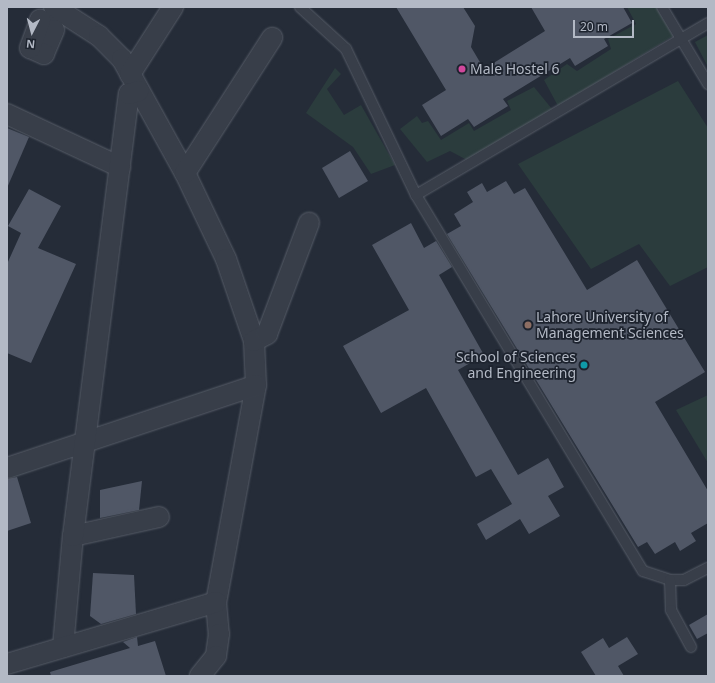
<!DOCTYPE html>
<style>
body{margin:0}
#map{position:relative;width:715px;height:683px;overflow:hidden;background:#252c38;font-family:"Noto Sans",sans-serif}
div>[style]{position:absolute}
.green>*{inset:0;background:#2b3c3d}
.building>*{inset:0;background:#505766}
.roads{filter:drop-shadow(0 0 1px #565c67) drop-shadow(0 0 1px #565c67)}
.lane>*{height:10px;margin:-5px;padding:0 5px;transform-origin:5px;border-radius:5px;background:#383e49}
.street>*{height:20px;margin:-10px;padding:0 10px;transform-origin:10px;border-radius:10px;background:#383e49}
.dots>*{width:11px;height:11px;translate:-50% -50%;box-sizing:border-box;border:2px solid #1d232e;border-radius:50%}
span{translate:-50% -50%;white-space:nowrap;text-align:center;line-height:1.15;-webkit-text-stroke:3.5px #1d232e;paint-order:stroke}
.poi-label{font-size:14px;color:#b3b9c5}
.left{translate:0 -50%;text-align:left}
.right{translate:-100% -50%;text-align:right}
.frame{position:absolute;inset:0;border:8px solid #b3b9c5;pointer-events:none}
.north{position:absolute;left:12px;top:12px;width:40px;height:40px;-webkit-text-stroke:3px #1d232e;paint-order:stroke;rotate:186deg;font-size:11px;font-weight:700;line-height:16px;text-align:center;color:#b3b9c5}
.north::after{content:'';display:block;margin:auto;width:14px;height:18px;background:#b3b9c5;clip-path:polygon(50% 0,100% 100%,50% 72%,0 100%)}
.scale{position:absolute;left:573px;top:20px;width:61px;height:18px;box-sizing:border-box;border:2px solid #b3b9c5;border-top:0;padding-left:5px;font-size:12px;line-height:14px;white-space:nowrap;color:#b3b9c5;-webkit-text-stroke:3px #1d232e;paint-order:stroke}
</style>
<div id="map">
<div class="green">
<i style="clip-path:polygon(627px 7px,656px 7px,673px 36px,558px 106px,544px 80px,567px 64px,577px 71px,611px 49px,608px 39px,636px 24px)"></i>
<i style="clip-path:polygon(708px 35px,708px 67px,695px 42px)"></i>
<i style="clip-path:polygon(335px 68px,341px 74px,327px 89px,344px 115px,361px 105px,395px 165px,371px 174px,353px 147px,306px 113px)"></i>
<i style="clip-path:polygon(678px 81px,708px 128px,708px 267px,670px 286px,639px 244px,591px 269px,518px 164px)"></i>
<i style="clip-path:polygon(534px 87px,552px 109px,467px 160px,450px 151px,427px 162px,400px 129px,417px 116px,422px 123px,428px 121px,441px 140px,469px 123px,474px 131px,511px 110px,507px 101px)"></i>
<i style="clip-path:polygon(708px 395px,708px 463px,676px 410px)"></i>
</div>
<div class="building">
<i style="clip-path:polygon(396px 7px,463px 7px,475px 26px,471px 47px,484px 69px,545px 31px,531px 7px,623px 7px,632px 23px,604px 39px,608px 46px,575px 66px,570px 58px,503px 99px,508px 106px,474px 127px,468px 119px,441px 136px,422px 105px,446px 90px)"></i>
<i style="clip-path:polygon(7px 128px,29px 137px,7px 188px)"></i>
<i style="clip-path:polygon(350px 151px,368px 181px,339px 198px,322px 168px)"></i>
<i style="clip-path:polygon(506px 181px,514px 194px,525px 188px,587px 290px,637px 260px,705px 372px,655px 402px,708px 491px,708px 523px,691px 533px,696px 541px,680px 551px,675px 542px,655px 554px,647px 542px,638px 547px,447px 234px,461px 226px,454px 214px,473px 202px,467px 192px,482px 183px,487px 192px)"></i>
<i style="clip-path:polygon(29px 189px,61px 206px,38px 248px,76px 264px,31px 363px,7px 353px,7px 264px,21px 233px,8px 226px)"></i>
<i style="clip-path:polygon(411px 223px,424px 248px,436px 241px,452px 267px,439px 275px,484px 355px,458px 370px,518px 475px,548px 458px,564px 487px,548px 496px,560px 516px,529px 534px,520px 519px,486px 540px,477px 524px,512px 504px,491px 469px,476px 477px,426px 388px,381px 413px,343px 346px,409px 310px,372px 245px)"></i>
<i style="clip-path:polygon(17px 477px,31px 523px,7px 531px,7px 479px)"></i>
<i style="clip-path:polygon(142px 481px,139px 510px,100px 518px,100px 490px)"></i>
<i style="clip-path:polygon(93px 573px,134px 575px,136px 614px,101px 624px,90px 616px)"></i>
<i style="clip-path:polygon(708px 614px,708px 633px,697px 639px,689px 625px)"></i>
<i style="clip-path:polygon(137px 637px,138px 646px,155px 641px,166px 676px,51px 676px,50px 672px,130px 648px,123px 642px)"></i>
<i style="clip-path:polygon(627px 637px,638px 654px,618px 666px,624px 676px,596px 676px,581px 652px,603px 638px,609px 648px)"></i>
</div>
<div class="roads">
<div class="lane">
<i style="left:300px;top:7px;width:62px;rotate:42.4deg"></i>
<i style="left:346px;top:49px;width:162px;rotate:64.4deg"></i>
<i style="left:416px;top:195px;width:439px;rotate:58.9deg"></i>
<i style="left:643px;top:571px;width:28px;rotate:18deg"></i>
<i style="left:670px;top:580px;width:14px"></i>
<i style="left:684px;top:580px;width:27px;rotate:-27deg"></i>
<i style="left:662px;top:7px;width:90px;rotate:59.1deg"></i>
<i style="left:416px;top:195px;width:339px;rotate:-30.5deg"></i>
<i style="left:670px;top:580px;width:30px;rotate:88deg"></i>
<i style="left:671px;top:610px;width:42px;rotate:61.6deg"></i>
</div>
<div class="street">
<i style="left:54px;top:7px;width:54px;rotate:32.8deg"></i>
<i style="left:99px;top:36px;width:33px;rotate:45deg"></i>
<i style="left:122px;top:59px;width:130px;rotate:61.1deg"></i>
<i style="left:185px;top:173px;width:95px;rotate:64.5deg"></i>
<i style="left:226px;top:259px;width:87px;rotate:71.1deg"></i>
<i style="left:254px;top:341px;width:44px;rotate:87.4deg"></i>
<i style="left:256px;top:385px;width:221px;rotate:100.4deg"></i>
<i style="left:216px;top:602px;width:32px;rotate:85deg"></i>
<i style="left:219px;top:634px;width:22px;rotate:98deg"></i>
<i style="left:216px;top:656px;width:26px;rotate:129deg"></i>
<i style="left:40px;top:20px;width:17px;rotate:36deg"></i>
<i style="left:54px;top:30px;width:26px;rotate:113deg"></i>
<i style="left:44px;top:54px;width:15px;rotate:-157deg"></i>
<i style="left:30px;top:48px;width:30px;rotate:-70deg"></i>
<i style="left:130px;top:74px;width:80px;rotate:-57.3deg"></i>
<i style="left:7px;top:114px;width:125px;rotate:25.1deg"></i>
<i style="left:185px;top:173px;width:161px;rotate:-57.2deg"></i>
<i style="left:254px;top:341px;width:15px;rotate:-28deg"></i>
<i style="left:267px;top:334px;width:119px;rotate:-69.3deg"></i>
<i style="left:7px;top:468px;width:262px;rotate:-18.4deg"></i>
<i style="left:73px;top:536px;width:88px;rotate:-12.5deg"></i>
<i style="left:63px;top:647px;width:111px;rotate:-84.9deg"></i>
<i style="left:73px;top:536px;width:446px;rotate:-82.8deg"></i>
<i style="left:129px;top:94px;width:10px;rotate:-17deg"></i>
<i style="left:7px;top:664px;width:218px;rotate:-16.5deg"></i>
</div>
</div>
<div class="dots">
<i style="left:462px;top:69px;background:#d1479c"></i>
<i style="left:528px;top:325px;background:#8d6e63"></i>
<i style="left:584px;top:365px;background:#0f9aa8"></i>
</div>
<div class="poi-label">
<span class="left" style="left:470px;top:69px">Male Hostel 6</span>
<span class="left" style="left:536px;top:325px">Lahore University of<br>Management Sciences</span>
<span class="right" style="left:576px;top:365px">School of Sciences<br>and Engineering</span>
</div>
<div class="frame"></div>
<div class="north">N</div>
<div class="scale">20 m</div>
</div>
